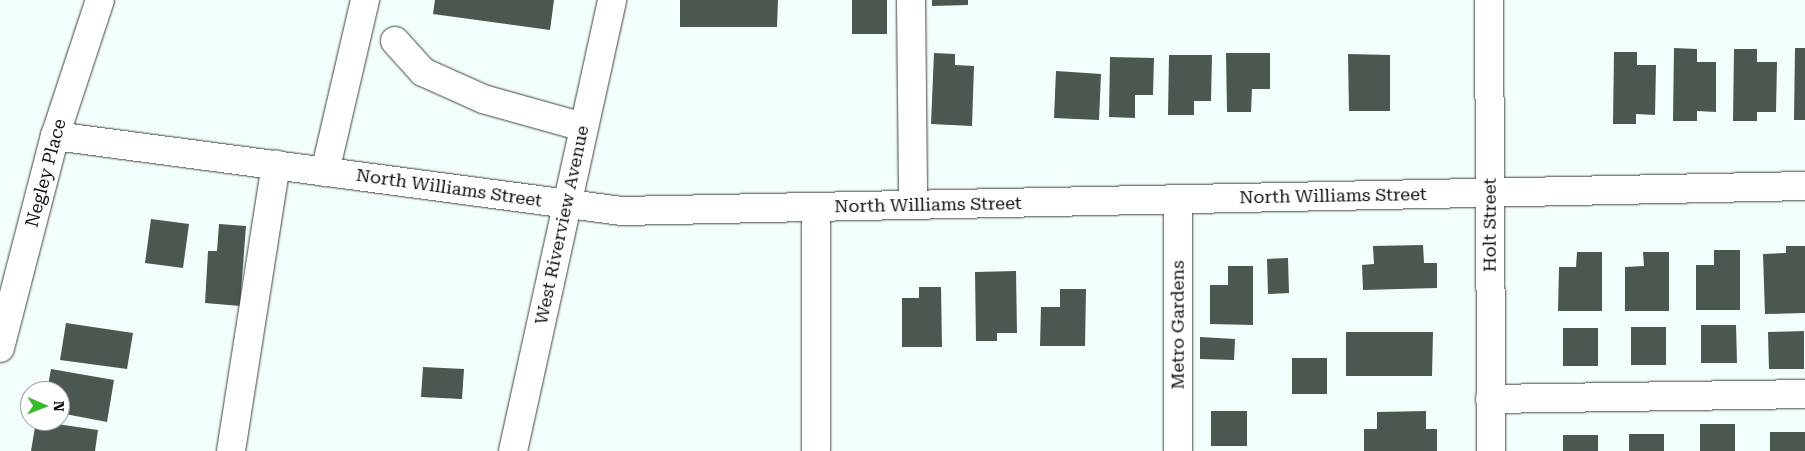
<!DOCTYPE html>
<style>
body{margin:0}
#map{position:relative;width:1805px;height:451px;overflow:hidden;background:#f1fefb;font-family:"Roboto Serif",serif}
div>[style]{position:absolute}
.building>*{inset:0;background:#4b574f}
.roads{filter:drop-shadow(0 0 1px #424242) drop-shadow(0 0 1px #424242)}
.minor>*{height:28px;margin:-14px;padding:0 14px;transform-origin:14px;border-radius:14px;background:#fff}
span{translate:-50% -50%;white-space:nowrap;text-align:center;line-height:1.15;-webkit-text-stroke:5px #fff;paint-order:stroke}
.street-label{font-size:18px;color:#0f0f0f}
.north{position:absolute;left:20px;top:381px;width:50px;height:50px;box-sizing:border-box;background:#fff;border:1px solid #9f9f9f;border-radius:50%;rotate:91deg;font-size:14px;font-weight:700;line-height:20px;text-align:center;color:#0f0f0f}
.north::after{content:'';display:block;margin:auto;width:18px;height:22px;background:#3aba2b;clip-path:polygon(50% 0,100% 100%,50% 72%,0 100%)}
</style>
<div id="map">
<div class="building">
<i style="clip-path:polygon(435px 0,554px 0,550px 30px,433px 14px)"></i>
<i style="clip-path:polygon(680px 0,778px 0,777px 27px,680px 27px)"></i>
<i style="clip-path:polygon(852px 0,887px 0,887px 34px,852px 34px)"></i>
<i style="clip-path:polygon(932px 0,968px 0,968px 5px,932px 6px)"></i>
<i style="clip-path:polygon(1674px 48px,1697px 49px,1697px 62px,1716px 62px,1716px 112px,1697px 111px,1697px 121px,1673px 121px)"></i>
<i style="clip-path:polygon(1795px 48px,1805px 48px,1805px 120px,1794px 120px)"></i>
<i style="clip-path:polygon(1734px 49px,1757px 49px,1757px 62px,1777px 62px,1776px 112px,1757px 112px,1757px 121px,1733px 121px)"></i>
<i style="clip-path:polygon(1614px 52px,1637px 52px,1637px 65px,1656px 65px,1655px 115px,1636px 114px,1636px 124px,1613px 124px)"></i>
<i style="clip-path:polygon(934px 53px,955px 54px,955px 65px,974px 66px,972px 126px,931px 124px)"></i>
<i style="clip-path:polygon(1226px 53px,1270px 53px,1270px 89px,1252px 89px,1251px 112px,1227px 112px)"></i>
<i style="clip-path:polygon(1348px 54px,1390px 55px,1390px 111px,1349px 111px)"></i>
<i style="clip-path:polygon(1169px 55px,1212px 55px,1211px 101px,1194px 101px,1194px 115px,1168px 115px)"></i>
<i style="clip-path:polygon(1110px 57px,1154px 58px,1153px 95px,1135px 95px,1135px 118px,1109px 117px)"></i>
<i style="clip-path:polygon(1056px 71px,1101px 74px,1099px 120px,1054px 118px)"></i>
<i style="clip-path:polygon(151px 219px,189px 224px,183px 268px,145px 263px)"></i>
<i style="clip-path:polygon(219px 224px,246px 226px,240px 306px,205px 303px,208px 251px,217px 251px)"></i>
<i style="clip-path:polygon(1423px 245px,1424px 263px,1437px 263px,1437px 288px,1363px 290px,1362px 265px,1374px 264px,1373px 246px)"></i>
<i style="clip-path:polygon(1786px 246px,1805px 246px,1805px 313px,1765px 314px,1763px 254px,1786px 253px)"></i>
<i style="clip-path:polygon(1714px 250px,1740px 250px,1740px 310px,1696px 310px,1696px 265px,1714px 265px)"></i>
<i style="clip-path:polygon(1577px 252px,1602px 252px,1602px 311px,1558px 311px,1559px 267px,1576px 267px)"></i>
<i style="clip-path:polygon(1643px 252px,1669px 252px,1669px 311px,1625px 311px,1625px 267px,1644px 266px)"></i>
<i style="clip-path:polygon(1288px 258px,1289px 293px,1268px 294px,1267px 259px)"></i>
<i style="clip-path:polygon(1228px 266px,1253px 266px,1253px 325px,1210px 324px,1210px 285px,1228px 285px)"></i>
<i style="clip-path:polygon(1016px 271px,1017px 333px,997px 333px,997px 341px,976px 341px,975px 272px)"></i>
<i style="clip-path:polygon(919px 287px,941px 287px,942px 347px,902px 347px,902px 298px,919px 298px)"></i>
<i style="clip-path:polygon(1060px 289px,1086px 289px,1085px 346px,1040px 346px,1041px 307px,1060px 307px)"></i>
<i style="clip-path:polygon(66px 323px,133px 333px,127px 369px,60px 360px)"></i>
<i style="clip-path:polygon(1701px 325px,1736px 325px,1737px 363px,1701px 363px)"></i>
<i style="clip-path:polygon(1631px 327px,1666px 327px,1666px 365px,1631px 365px)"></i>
<i style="clip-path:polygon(1563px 328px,1598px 328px,1598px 366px,1563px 366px)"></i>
<i style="clip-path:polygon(1804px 331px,1804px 369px,1769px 369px,1768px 332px)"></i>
<i style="clip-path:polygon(1346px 332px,1433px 332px,1432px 376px,1346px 376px)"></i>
<i style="clip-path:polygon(1200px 337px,1235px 339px,1234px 360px,1200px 359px)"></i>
<i style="clip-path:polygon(1292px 358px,1327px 358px,1327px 394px,1292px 394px)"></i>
<i style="clip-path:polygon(423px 367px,464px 369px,462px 399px,421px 397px)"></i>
<i style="clip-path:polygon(51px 369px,114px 380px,107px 422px,60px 413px,60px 391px,47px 391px)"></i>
<i style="clip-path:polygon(1211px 411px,1247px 411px,1247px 446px,1211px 446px)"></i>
<i style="clip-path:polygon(1426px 411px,1426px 429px,1437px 429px,1437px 451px,1364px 451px,1364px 429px,1377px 429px,1377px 412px)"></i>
<i style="clip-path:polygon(36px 421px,98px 430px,95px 451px,31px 451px)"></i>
<i style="clip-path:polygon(1700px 424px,1735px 424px,1735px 451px,1700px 451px)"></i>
<i style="clip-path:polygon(1770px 432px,1805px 432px,1805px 451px,1770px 451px)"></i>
<i style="clip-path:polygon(1629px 434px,1664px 434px,1664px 451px,1629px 451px)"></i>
<i style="clip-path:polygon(1563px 435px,1598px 435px,1598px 451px,1563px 451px)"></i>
</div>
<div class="roads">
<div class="minor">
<i style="left:911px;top:0;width:205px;rotate:89.4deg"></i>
<i style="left:1489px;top:0;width:451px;rotate:89.7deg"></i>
<i style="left:395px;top:41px;width:42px;rotate:47.9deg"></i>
<i style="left:423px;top:72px;width:66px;rotate:24.2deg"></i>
<i style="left:483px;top:99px;width:104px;rotate:15.6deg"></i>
<i style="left:55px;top:136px;width:572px;rotate:7.54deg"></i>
<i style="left:622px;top:211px;width:1183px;rotate:-1.21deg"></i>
<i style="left:325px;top:172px;width:177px;rotate:-76.9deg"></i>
<i style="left:1178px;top:199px;width:252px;rotate:90deg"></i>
<i style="left:816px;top:207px;width:244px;rotate:90deg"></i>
<i style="left:0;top:348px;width:219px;rotate:-75.5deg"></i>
<i style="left:55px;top:136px;width:143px;rotate:-71.7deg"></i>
<i style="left:1490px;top:399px;width:315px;rotate:-0.9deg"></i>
<i style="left:231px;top:451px;width:290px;rotate:-81.1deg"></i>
<i style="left:513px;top:451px;width:462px;rotate:-77.6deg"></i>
</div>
</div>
<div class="street-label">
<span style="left:46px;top:173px;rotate:-75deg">Negley Place</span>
<span style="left:449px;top:188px;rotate:8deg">North Williams Street</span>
<span style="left:1333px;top:196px;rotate:-1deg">North Williams Street</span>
<span style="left:928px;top:205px;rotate:-1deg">North Williams Street</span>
<span style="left:562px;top:225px;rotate:-78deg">West Riverview Avenue</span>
<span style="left:1490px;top:225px;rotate:-90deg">Holt Street</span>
<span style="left:1178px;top:325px;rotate:-90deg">Metro Gardens</span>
</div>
<div class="north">N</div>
</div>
